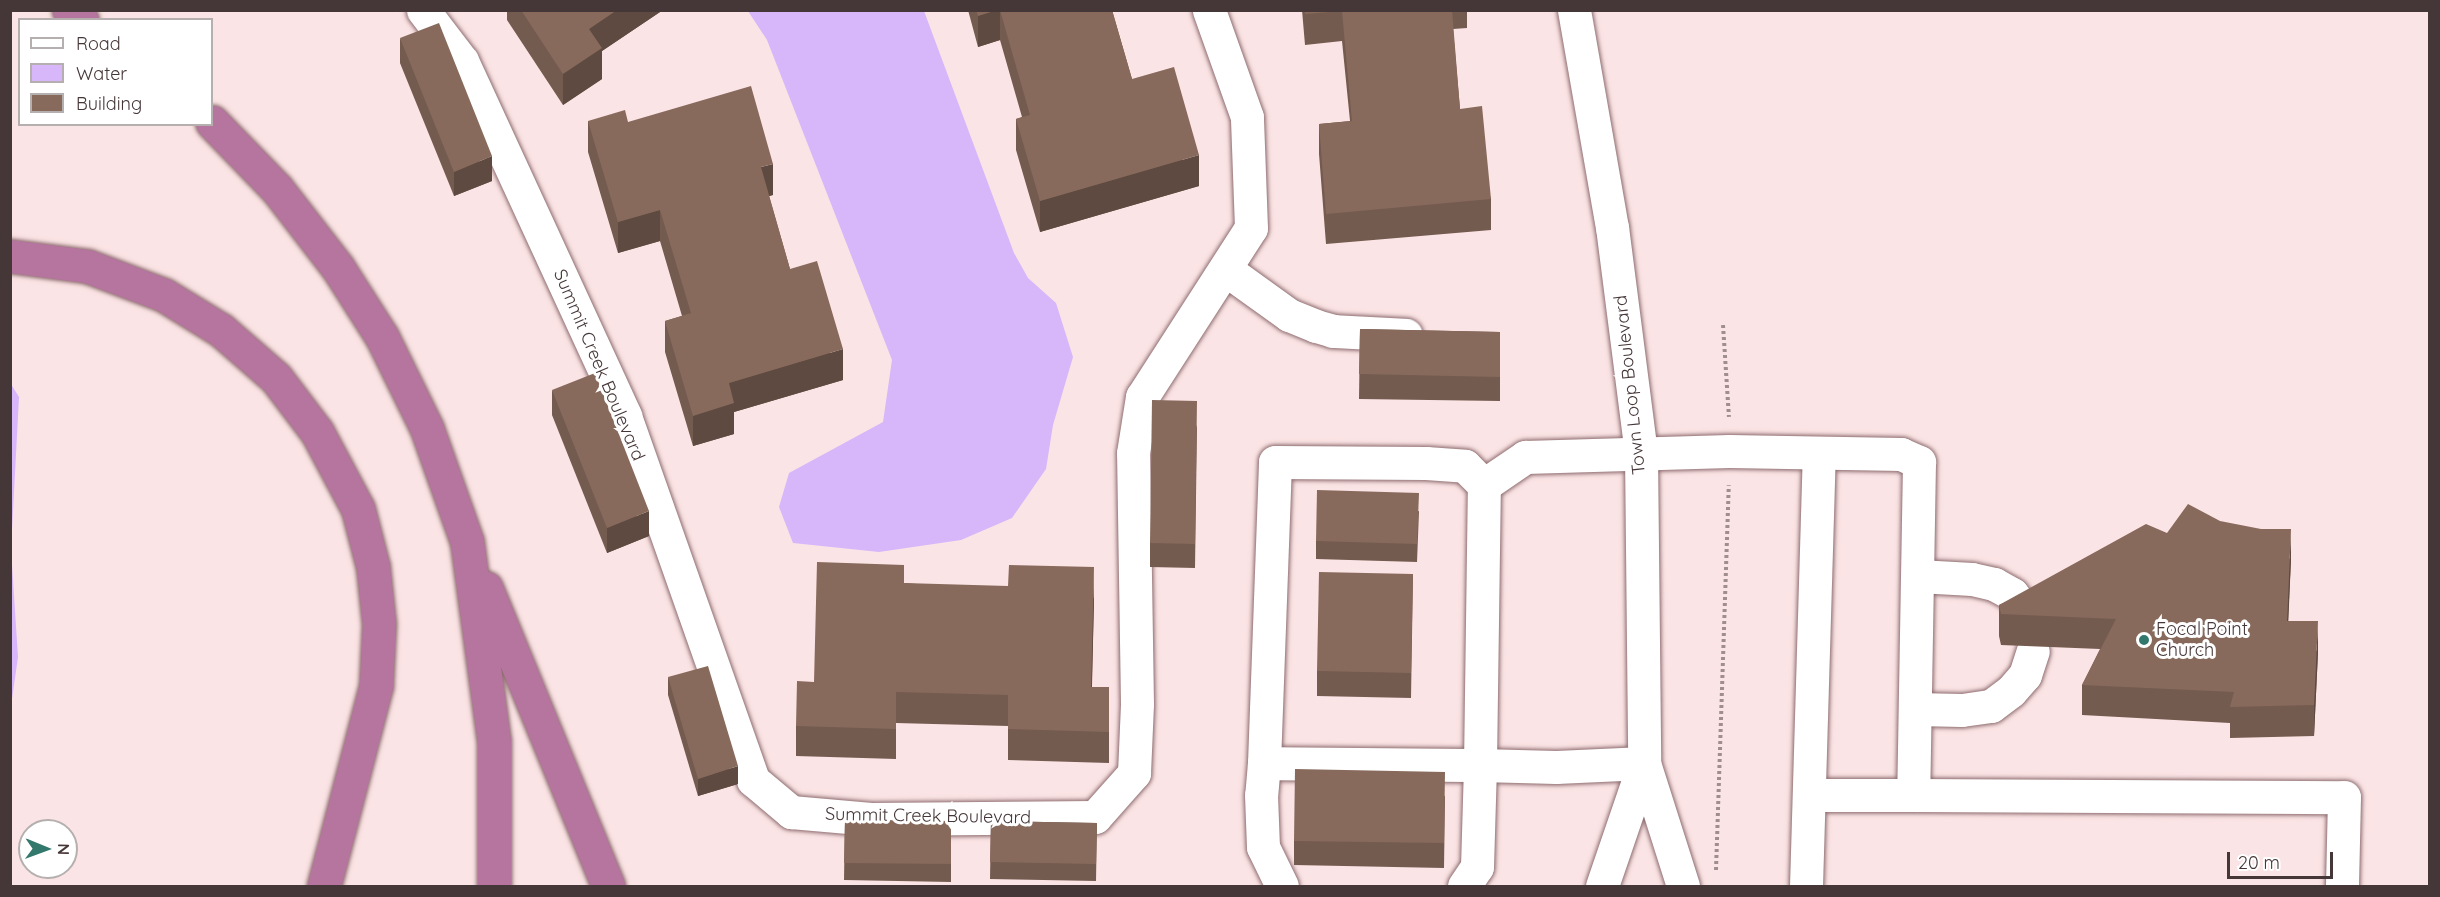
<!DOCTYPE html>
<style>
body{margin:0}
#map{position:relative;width:2440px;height:897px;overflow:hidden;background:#fbe4e5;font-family:Quicksand,sans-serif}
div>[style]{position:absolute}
.water>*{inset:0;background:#d8b6fa}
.path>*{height:4px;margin-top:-2px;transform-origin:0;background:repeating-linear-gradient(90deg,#a08d8e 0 3px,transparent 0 6px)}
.roads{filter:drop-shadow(0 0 2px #8e6c6f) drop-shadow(0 0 2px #8e6c6f)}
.minor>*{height:33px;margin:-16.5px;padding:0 16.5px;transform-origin:16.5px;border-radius:16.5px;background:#fff}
.highway>*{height:33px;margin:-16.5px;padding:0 16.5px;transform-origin:16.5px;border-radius:16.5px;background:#b5759f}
.wall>*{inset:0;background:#745b4f}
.shaded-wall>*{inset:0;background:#5e4a40}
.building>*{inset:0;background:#876a5c}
.dots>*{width:16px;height:16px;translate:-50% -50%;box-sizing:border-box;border:3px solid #fff;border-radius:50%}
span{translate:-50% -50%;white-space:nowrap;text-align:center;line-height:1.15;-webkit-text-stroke:6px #fff;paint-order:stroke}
.street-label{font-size:18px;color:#453637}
.poi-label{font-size:18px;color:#453637}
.left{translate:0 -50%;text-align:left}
.frame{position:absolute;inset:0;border:12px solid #453637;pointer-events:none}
.legend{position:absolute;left:18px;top:18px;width:195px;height:108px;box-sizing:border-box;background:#fff;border:2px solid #b5afaf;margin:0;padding:8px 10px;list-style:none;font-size:18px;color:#453637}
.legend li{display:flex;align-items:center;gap:12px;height:30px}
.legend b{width:30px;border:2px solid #b5afaf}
.north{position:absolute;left:18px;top:819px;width:60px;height:60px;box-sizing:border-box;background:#fff;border:2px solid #b5afaf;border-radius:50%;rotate:91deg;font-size:16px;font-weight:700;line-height:24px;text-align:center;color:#453637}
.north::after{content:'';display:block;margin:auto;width:21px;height:27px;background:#33786c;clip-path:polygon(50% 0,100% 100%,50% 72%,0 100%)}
.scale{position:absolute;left:2227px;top:852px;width:106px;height:27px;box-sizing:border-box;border:3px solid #453637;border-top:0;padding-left:8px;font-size:18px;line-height:21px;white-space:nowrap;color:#453637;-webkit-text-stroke:4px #fff;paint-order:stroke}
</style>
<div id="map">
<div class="water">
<i style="clip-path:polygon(748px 11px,924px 11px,1014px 253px,1028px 278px,1056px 303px,1073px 357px,1053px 425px,1046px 469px,1012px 518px,961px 540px,879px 552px,793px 543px,779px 507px,789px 473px,883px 422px,892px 360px,767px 40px)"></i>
<i style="clip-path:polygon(11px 384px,19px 397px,11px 549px,18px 657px,11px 706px)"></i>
</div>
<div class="path">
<i style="left:1723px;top:325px;width:92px;rotate:86.3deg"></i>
<i style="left:1716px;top:870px;width:385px;rotate:-88.1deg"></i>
</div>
<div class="roads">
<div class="minor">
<i style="left:423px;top:10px;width:64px;rotate:52.6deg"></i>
<i style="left:462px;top:61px;width:391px;rotate:65.3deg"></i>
<i style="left:625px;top:416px;width:386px;rotate:70.6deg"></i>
<i style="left:753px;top:780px;width:50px;rotate:40.1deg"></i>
<i style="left:791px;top:812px;width:80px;rotate:5deg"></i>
<i style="left:871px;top:819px;width:224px;rotate:-0.5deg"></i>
<i style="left:1095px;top:817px;width:59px;rotate:-48.4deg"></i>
<i style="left:1134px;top:773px;width:69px;rotate:-87.5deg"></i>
<i style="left:1137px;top:704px;width:251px;rotate:-90.9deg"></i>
<i style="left:1133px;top:453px;width:57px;rotate:-80.9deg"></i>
<i style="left:1142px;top:397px;width:201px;rotate:-57.2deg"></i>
<i style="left:1251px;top:228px;width:111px;rotate:-92.1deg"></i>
<i style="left:1247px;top:117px;width:114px;rotate:-109.6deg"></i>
<i style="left:1574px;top:10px;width:220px;rotate:80.1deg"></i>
<i style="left:1612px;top:227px;width:227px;rotate:82.7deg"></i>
<i style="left:1641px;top:452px;width:311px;rotate:89.4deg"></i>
<i style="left:1644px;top:763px;width:129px;rotate:72.4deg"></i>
<i style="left:1225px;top:269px;width:79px;rotate:35.7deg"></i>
<i style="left:1289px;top:315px;width:29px;rotate:22deg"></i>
<i style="left:1316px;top:326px;width:18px;rotate:16deg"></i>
<i style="left:1333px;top:331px;width:73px;rotate:3.1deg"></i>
<i style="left:1918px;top:576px;width:54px;rotate:3.2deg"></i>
<i style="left:1972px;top:579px;width:23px;rotate:13deg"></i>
<i style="left:1994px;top:584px;width:21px;rotate:29deg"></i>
<i style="left:2012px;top:594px;width:24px;rotate:52deg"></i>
<i style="left:1915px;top:709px;width:47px;rotate:1.2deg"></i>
<i style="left:1962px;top:710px;width:29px;rotate:-8deg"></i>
<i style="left:1991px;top:706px;width:25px;rotate:-37deg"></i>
<i style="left:2011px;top:691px;width:21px;rotate:-49deg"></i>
<i style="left:2025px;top:675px;width:25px;rotate:-72deg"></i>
<i style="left:1264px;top:763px;width:32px;rotate:95deg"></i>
<i style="left:1261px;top:795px;width:52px;rotate:87.8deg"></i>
<i style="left:1263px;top:847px;width:43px;rotate:64deg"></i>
<i style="left:1644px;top:763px;width:88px;rotate:177.4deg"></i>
<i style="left:1556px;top:767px;width:76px;rotate:-178.5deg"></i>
<i style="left:1480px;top:765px;width:280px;rotate:-89.2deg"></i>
<i style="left:1484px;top:485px;width:50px;rotate:-34.3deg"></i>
<i style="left:1525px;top:457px;width:204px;rotate:-1.7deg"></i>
<i style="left:1729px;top:451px;width:172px;rotate:1deg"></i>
<i style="left:1901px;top:454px;width:20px;rotate:24deg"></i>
<i style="left:1919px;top:462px;width:333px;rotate:91deg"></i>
<i style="left:1913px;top:795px;width:431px;rotate:0.3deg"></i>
<i style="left:2344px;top:797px;width:89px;rotate:91.3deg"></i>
<i style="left:1809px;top:795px;width:104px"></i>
<i style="left:1464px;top:886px;width:23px;rotate:-56deg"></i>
<i style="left:1477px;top:867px;width:102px;rotate:-88.3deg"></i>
<i style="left:1480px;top:765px;width:216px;rotate:-179.5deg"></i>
<i style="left:1264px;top:763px;width:301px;rotate:-87.9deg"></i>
<i style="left:1275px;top:462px;width:151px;rotate:0.4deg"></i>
<i style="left:1426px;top:463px;width:39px;rotate:4deg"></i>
<i style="left:1465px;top:466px;width:27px;rotate:45deg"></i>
<i style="left:1602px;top:886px;width:130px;rotate:-71.1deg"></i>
<i style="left:1806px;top:886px;width:433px;rotate:-88.3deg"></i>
</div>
<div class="highway">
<i style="left:69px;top:10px;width:16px;rotate:38deg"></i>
<i style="left:212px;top:122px;width:93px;rotate:45.9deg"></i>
<i style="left:277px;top:189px;width:100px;rotate:52.3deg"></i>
<i style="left:338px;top:268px;width:82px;rotate:57.5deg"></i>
<i style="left:382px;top:337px;width:102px;rotate:63.9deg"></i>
<i style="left:427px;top:429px;width:120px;rotate:70.5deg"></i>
<i style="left:467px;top:542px;width:201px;rotate:82.3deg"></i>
<i style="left:494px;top:741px;width:145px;rotate:90deg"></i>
<i style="left:10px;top:256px;width:78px;rotate:7.4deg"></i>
<i style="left:87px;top:266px;width:82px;rotate:20.6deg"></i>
<i style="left:164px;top:295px;width:67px;rotate:31.6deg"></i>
<i style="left:221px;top:330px;width:73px;rotate:41.1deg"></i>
<i style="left:276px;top:378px;width:68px;rotate:52.8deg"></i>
<i style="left:317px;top:432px;width:87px;rotate:62deg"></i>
<i style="left:358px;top:509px;width:60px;rotate:75.5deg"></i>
<i style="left:373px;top:567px;width:57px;rotate:84deg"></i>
<i style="left:379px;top:624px;width:62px;rotate:92.8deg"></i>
<i style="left:376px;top:686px;width:207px;rotate:104.6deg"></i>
<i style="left:486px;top:588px;width:322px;rotate:67.7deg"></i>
</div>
</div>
<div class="wall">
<i style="clip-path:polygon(507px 10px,663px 10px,602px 51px,602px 79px,563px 105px,507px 20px)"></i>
<i style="clip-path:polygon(968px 10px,1112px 10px,1132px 79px,1199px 186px,1040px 232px,1016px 150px,1016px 119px,1022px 117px,1000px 40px,978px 47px)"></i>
<i style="clip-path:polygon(1302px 10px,1467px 10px,1467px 28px,1453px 29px,1460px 109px,1491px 199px,1491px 230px,1326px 244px,1319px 154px,1319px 124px,1350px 121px,1342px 41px,1305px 45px)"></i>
<i style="clip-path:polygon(400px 38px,492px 181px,454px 196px,400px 63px)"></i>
<i style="clip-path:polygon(588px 121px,628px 122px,773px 195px,769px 196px,790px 269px,843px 380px,734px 412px,734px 434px,693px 446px,665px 352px,665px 321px,682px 316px,660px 241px,618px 253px,588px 152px)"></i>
<i style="clip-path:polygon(1360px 329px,1500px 332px,1500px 401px,1359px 399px)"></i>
<i style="clip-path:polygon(552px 390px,649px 536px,607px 553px,552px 415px)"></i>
<i style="clip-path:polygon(1197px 425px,1195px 568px,1150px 567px,1150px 543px)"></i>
<i style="clip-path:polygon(1419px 511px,1417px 562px,1316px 559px,1316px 541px)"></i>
<i style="clip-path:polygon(2167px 533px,2291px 559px,2288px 621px,2318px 652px,2314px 736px,2230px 738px,2230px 723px,2082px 715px,2082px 685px,2100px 649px,2001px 645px,1999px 636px,1999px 605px)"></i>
<i style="clip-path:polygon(1413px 574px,1411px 698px,1317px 696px,1317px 671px)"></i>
<i style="clip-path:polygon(904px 583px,1094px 598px,1092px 687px,1109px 718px,1109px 763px,1008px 760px,1008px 726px,896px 723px,896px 759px,796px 756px,796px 726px,814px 682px)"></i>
<i style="clip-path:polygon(668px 677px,738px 784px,698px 796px,668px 695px)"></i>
<i style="clip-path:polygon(1445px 796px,1444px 868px,1294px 865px,1294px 841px)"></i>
<i style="clip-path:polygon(845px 820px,951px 821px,951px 882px,844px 880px)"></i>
<i style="clip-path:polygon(991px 821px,1097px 823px,1096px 881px,990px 879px)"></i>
</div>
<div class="shaded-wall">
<i style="clip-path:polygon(617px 10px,663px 10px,602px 51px,602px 79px,563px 105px,563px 74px,589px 29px)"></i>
<i style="clip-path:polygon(997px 10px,1000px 10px,1000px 40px,978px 47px,978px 16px)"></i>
<i style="clip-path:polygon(1199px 155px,1199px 186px,1040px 232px,1040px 201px)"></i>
<i style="clip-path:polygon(492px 156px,492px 181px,454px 196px,454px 172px)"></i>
<i style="clip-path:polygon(773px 164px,773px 195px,761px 198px,761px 167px)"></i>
<i style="clip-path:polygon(660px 210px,660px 241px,618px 253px,618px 222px)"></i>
<i style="clip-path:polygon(843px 349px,843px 380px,734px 412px,734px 434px,693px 446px,693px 416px,729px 383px)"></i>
<i style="clip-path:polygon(649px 511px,649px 536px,607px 553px,607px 528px)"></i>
<i style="clip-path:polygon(2291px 529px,2291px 559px,2287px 651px,2287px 621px)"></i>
<i style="clip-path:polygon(1094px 567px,1094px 598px,1091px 717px,1091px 687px)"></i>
<i style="clip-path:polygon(2318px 621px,2318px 652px,2314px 736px,2314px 705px)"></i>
<i style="clip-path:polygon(738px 766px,738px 784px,698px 796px,698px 779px)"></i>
</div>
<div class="building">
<i style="clip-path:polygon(521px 10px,617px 10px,589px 29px,602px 48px,563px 74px)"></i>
<i style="clip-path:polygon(976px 10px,997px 10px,978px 16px)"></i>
<i style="clip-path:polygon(1000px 10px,1112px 10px,1132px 79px,1174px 67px,1199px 155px,1040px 201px,1016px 119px,1030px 115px)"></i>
<i style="clip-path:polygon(1304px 10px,1452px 10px,1460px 109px,1482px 106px,1491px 199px,1326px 214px,1319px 124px,1352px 121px,1342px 11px,1305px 14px)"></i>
<i style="clip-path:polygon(439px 23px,492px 156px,454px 172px,400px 38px)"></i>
<i style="clip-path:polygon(751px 86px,773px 164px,761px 167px,790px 269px,817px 261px,843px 349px,729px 383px,734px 403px,693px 416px,665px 321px,691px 313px,660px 210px,618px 222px,588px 121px,625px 110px,628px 122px)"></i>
<i style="clip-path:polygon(1360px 329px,1500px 332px,1500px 377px,1359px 374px)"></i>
<i style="clip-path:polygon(595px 373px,649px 511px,607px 528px,552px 390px)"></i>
<i style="clip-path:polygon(1152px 400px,1197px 401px,1195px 544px,1150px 543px)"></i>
<i style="clip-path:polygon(1317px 490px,1419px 493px,1417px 544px,1316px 541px)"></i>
<i style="clip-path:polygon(2188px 504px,2220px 521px,2261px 529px,2291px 529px,2287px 621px,2318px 621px,2314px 705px,2230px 707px,2234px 692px,2082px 685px,2116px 619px,2001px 614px,1999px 605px,2146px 524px,2167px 533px)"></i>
<i style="clip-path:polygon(817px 562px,904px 565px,904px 583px,1008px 586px,1009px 565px,1094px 567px,1091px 687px,1109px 687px,1109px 732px,1008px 729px,1008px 695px,896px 692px,896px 729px,796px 726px,797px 681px,814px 682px)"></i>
<i style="clip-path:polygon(1319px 572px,1413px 574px,1411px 673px,1317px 671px)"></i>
<i style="clip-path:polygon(708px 666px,738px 766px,698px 779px,668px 677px)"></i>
<i style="clip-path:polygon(1295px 769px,1445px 772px,1444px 843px,1294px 841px)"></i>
<i style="clip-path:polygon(845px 820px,951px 821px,951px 864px,844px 863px)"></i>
<i style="clip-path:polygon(991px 821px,1097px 823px,1096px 864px,990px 862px)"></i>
</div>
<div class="dots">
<i style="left:2144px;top:640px;background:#33786c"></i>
</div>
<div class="street-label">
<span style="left:599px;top:365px;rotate:67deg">Summit Creek Boulevard</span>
<span style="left:1630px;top:385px;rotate:-96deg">Town Loop Boulevard</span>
<span style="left:928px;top:816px;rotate:1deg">Summit Creek Boulevard</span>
</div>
<div class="poi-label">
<span class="left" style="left:2156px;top:640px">Focal Point<br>Church</span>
</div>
<div class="frame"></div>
<ul class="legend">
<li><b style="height:8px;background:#fff"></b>Road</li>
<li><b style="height:16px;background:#d8b6fa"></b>Water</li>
<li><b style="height:16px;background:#876a5c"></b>Building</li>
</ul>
<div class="north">N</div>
<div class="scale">20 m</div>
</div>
